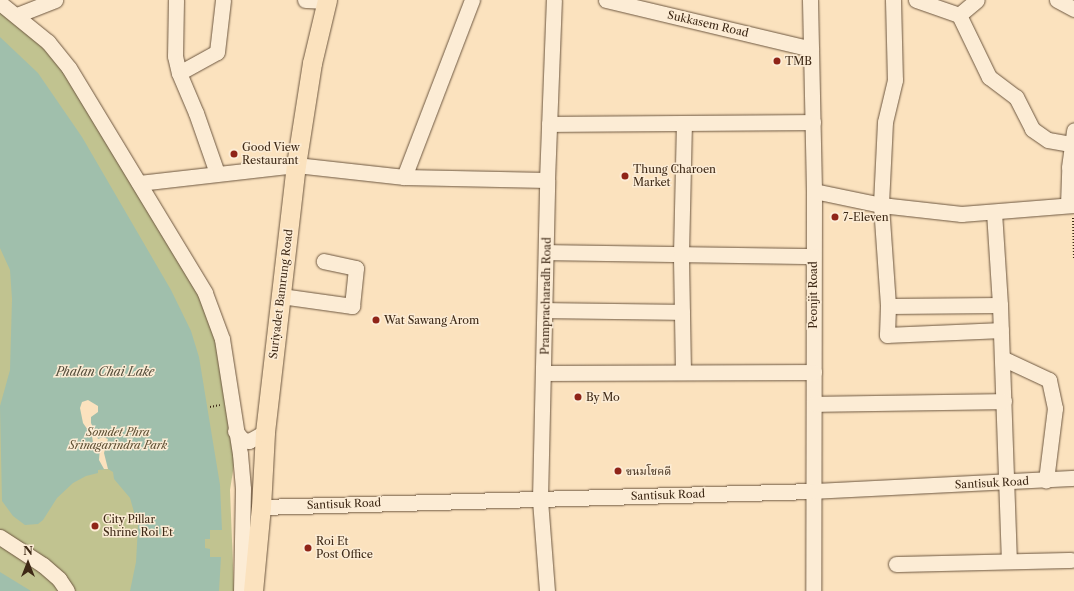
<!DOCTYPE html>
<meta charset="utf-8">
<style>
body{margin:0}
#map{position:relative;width:1074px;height:591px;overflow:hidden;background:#fbe2be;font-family:"Libre Caslon Text","Noto Serif Thai",serif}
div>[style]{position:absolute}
.green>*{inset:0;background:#c1c390}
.water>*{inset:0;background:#a0bfac}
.pier>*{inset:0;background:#fbe2be}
.path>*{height:2px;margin-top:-1px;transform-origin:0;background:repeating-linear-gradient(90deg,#3e2916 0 1px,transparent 0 3px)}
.roads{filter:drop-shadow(0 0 1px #6d5740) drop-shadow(0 0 1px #6d5740)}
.minor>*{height:15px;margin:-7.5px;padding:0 7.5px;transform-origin:7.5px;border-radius:7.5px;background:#fcecd5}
.major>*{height:19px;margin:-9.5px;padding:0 9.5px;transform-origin:9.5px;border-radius:9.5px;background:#fbe2be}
.dots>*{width:11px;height:11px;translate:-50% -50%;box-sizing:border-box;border:2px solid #fcecd5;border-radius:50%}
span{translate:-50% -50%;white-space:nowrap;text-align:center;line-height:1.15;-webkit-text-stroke:3px #fcecd5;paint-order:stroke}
.street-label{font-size:11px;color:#3e2916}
.poi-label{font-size:11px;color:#3e2916}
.left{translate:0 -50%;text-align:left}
.park-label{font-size:11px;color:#5f5034;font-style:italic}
.water-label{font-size:12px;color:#564e3c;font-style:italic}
.north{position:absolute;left:8px;top:543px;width:40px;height:40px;-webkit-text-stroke:3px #fcecd5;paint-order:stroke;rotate:0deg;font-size:11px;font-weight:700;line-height:16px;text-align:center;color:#3e2916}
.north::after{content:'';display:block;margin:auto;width:14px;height:18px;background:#3e2916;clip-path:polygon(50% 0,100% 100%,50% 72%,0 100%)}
</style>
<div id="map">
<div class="green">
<i style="clip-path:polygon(0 3px,48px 42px,205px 293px,238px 439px,230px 490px,234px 591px,0 591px)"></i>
</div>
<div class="water">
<i style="clip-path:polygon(0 37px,38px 73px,82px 137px,171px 290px,191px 331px,199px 357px,220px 485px,222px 530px,210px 530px,210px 539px,205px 539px,205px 548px,210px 549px,210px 557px,221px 557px,219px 591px,130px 591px,136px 562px,138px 526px,130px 498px,114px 479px,113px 472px,108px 469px,98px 470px,98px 473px,86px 476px,73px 483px,57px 498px,43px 520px,38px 524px,25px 525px,13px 516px,2px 501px,0 406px,10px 370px,12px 299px,10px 270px,0 248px)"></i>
<i style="clip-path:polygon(0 572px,31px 591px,0 591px)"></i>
</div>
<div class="pier">
<i style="clip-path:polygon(88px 400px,98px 406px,98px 412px,91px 417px,91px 423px,98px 439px,103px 437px,108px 439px,104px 453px,108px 469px,104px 469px,99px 460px,100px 447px,94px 449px,92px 436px,83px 423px,80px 408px,82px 402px)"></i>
</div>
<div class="path">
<i style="left:1073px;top:218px;width:41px;rotate:88.6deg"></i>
<i style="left:210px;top:407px;width:10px;rotate:-11deg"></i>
</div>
<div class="roads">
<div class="minor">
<i style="left:176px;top:0;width:56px;rotate:91deg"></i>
<i style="left:175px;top:56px;width:17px;rotate:77deg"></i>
<i style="left:179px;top:73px;width:43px;rotate:67deg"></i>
<i style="left:196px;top:113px;width:64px;rotate:70.7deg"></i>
<i style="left:305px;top:0;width:22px;rotate:3deg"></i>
<i style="left:606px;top:0;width:211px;rotate:13.4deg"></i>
<i style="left:810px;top:0;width:191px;rotate:88.8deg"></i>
<i style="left:814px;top:191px;width:400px;rotate:90.1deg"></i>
<i style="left:893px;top:0;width:80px;rotate:88.6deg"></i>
<i style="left:895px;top:80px;width:43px;rotate:103.4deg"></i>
<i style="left:885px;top:122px;width:83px;rotate:92.8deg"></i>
<i style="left:881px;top:205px;width:101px;rotate:86deg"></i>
<i style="left:888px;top:306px;width:29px;rotate:92deg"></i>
<i style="left:887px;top:335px;width:114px;rotate:-2.5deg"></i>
<i style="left:916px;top:0;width:46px;rotate:19.2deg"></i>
<i style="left:959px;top:15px;width:69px;rotate:64.2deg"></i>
<i style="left:989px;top:77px;width:34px;rotate:37deg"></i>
<i style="left:1016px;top:97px;width:36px;rotate:63deg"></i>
<i style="left:1032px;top:129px;width:19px;rotate:35deg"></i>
<i style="left:1048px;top:140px;width:23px;rotate:10deg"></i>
<i style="left:1057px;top:0;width:19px;rotate:28deg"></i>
<i style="left:0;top:3px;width:62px;rotate:39.1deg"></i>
<i style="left:48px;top:42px;width:33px;rotate:51deg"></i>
<i style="left:69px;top:68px;width:263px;rotate:58.8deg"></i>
<i style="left:205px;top:293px;width:49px;rotate:69.7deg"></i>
<i style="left:222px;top:339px;width:116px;rotate:81.1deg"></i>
<i style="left:240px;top:454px;width:35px;rotate:85deg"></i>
<i style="left:243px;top:489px;width:102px;rotate:91.1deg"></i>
<i style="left:17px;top:15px;width:41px;rotate:-21.5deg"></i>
<i style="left:959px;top:15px;width:23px;rotate:-40deg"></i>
<i style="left:179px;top:73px;width:43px;rotate:-28.9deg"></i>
<i style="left:217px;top:52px;width:52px;rotate:-83.4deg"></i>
<i style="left:549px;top:124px;width:264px;rotate:-0.4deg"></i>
<i style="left:404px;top:177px;width:190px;rotate:-69deg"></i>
<i style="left:139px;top:183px;width:158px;rotate:-6.5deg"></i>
<i style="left:296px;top:165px;width:109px;rotate:6.3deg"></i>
<i style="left:404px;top:177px;width:143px;rotate:1.2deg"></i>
<i style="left:814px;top:191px;width:68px;rotate:11.8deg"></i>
<i style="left:881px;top:205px;width:81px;rotate:6.4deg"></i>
<i style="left:961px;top:214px;width:113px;rotate:-4.6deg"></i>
<i style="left:1068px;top:205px;width:38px;rotate:-88deg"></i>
<i style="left:1069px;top:167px;width:37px;rotate:-82deg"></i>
<i style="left:994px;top:212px;width:93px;rotate:86.3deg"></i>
<i style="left:547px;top:252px;width:266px;rotate:0.9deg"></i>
<i style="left:281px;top:296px;width:72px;rotate:8deg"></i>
<i style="left:352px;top:306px;width:38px;rotate:-84deg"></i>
<i style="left:356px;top:268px;width:33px;rotate:-168deg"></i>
<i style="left:888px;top:306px;width:112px;rotate:-0.5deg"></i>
<i style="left:1000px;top:305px;width:255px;rotate:88deg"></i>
<i style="left:546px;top:310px;width:136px;rotate:0.8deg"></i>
<i style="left:1002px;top:358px;width:52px;rotate:25.1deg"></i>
<i style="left:1049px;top:380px;width:29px;rotate:78deg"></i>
<i style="left:1055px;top:408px;width:73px;rotate:97.1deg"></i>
<i style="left:683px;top:372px;width:118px;rotate:-91deg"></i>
<i style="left:681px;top:254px;width:130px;rotate:-88.7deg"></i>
<i style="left:545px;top:373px;width:269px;rotate:-0.2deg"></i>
<i style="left:814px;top:404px;width:190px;rotate:-0.9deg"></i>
<i style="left:235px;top:431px;width:12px;rotate:48deg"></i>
<i style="left:243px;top:440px;width:6px;rotate:9deg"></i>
<i style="left:249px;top:441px;width:18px;rotate:-29deg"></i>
<i style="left:261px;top:507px;width:552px;rotate:-1.66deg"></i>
<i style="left:813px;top:491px;width:261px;rotate:-2.9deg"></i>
<i style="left:0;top:537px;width:51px;rotate:33.1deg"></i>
<i style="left:43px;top:565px;width:21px;rotate:41deg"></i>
<i style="left:59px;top:579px;width:14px;rotate:56deg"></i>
<i style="left:896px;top:564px;width:175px;rotate:-1.3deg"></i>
<i style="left:547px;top:591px;width:92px;rotate:-94.4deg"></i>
<i style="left:540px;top:499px;width:319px;rotate:-88.7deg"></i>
<i style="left:547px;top:180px;width:180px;rotate:-87.8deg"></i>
</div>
<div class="major">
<i style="left:253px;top:591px;width:84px;rotate:-84.6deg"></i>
<i style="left:261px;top:507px;width:75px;rotate:-86.9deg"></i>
<i style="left:265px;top:432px;width:269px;rotate:-83.4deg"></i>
<i style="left:296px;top:165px;width:103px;rotate:-81.1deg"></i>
<i style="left:312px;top:63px;width:65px;rotate:-76.6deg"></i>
</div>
</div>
<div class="dots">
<i style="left:777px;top:61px;background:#8f2418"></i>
<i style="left:234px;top:154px;background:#8f2418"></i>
<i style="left:625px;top:176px;background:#8f2418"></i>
<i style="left:835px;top:217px;background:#8f2418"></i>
<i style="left:376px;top:320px;background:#8f2418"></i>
<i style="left:578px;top:397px;background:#8f2418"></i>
<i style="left:618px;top:471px;background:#8f2418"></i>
<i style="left:95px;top:526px;background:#8f2418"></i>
<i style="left:308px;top:548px;background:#8f2418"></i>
</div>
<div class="street-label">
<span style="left:708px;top:24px;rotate:13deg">Sukkasem Road</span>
<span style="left:281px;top:294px;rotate:-83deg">Suriyadet Bamrung Road</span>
<span style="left:813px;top:295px;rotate:-90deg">Peonjit Road</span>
<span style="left:546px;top:296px;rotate:-89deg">Prampracharadh Road</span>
<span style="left:992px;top:483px;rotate:-3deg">Santisuk Road</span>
<span style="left:668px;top:495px;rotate:-2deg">Santisuk Road</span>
<span style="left:344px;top:504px;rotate:-2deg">Santisuk Road</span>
</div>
<div class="poi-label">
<span class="left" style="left:785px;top:61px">TMB</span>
<span class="left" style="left:242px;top:154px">Good View<br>Restaurant</span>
<span class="left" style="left:633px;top:176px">Thung Charoen<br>Market</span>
<span class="left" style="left:843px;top:217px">7-Eleven</span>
<span class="left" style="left:384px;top:320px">Wat Sawang Arom</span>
<span class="left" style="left:586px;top:397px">By Mo</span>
<span class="left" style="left:626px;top:471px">ขนมโชคดี</span>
<span class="left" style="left:103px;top:526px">City Pillar<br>Shrine Roi Et</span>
<span class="left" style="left:316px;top:548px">Roi Et<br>Post Office</span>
</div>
<div class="park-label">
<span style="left:118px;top:439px">Somdet Phra<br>Srinagarindra Park</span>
</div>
<div class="water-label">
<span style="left:105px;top:372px">Phalan Chai Lake</span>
</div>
<div class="north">N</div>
</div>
